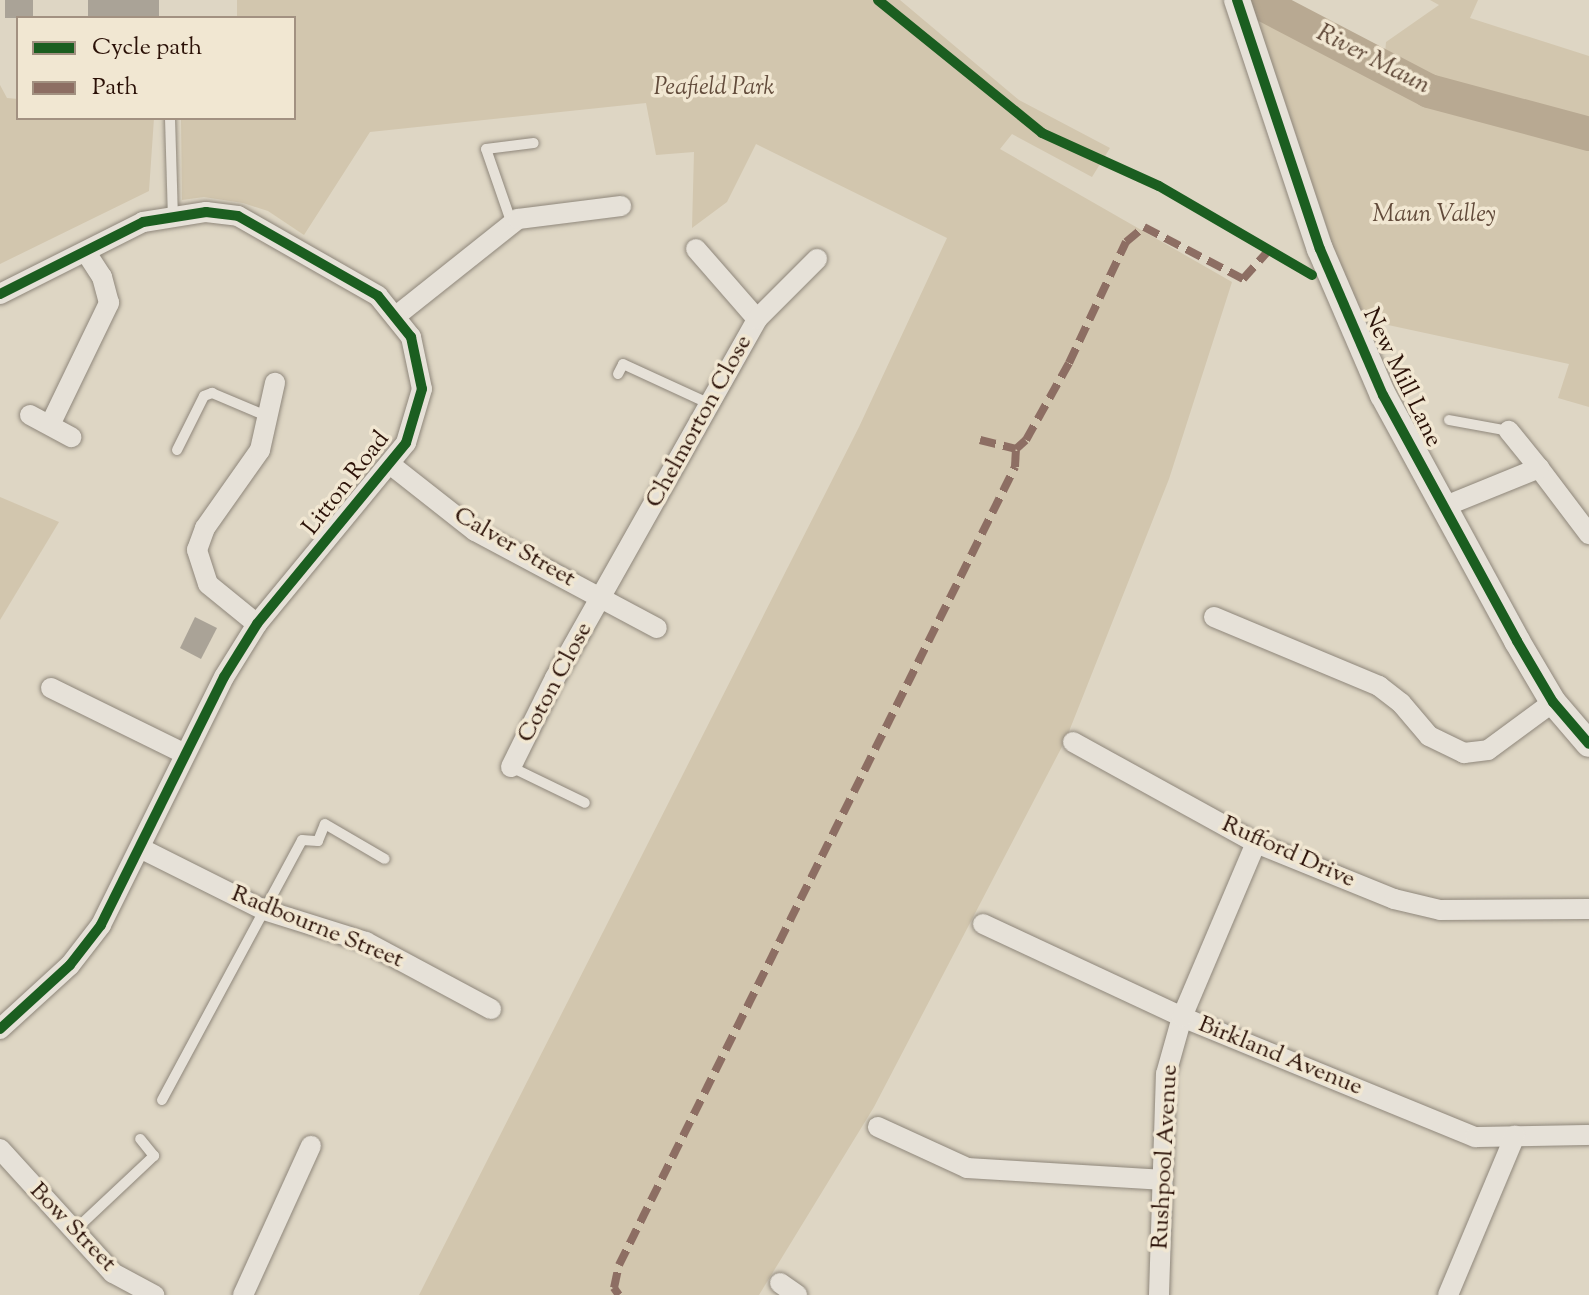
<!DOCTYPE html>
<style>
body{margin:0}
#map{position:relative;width:1589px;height:1295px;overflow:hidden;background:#ded6c4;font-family:"Sorts Mill Goudy",serif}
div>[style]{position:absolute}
.green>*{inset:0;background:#d2c6ae}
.river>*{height:34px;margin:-17px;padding:0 17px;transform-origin:17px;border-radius:17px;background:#b8a992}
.building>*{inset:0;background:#aaa397}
.roads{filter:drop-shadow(0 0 2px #8f877b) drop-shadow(0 0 2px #8f877b)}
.service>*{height:10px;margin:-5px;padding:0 5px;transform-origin:5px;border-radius:5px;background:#e6e1d8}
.minor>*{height:20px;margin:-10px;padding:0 10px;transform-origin:10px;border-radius:10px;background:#e6e1d8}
.tertiary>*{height:26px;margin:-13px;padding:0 13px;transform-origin:13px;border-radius:13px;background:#e6e1d8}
.quiet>*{height:8px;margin-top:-4px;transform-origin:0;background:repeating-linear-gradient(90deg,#8d6e63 0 16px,transparent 0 24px)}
.cycleway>*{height:10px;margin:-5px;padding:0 5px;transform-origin:5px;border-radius:5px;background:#1b5e20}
span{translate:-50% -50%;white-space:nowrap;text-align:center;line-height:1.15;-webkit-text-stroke:7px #f1e7d2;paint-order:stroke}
.park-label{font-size:24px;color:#624b3b;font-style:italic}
.street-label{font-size:24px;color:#2b1107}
.water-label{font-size:26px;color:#5d4636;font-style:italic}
.legend{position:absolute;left:16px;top:16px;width:280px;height:104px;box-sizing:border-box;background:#f1e7d2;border:2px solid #a29181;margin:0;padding:10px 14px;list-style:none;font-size:24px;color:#2b1107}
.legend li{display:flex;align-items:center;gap:16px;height:40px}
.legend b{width:40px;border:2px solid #a29181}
</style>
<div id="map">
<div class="green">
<i style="clip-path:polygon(237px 0,900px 0,1019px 100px,1110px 148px,1092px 177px,1012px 134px,1000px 149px,1232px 282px,1169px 479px,1066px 739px,874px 1107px,759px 1295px,419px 1295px,859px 427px,947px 238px,756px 144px,727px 202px,692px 228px,694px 152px,656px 155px,646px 103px,370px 132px,304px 235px,268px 211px,243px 203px,204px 197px,182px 200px,181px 118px,294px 118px,294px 18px,237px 18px)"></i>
<i style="clip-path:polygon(1430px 0,1478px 0,1470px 18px,1589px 56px,1589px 128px,1383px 75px,1386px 42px,1439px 5px)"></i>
<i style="clip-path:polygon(1245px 3px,1359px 71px,1474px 109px,1589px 139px,1589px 407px,1558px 398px,1569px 364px,1351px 317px)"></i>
<i style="clip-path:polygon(0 85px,7px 98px,18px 99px,18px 118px,154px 118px,149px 191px,0 264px)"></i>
<i style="clip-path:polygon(0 497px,59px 522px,0 620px)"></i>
</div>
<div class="river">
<i style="left:1255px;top:0;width:196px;rotate:27.6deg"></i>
<i style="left:1429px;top:91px;width:166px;rotate:15deg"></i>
</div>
<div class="building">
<i style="clip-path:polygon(5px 0,33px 0,33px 18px,5px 18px)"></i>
<i style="clip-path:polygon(88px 0,159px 0,159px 18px,88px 18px)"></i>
<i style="clip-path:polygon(195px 617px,217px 628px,201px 659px,180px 648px)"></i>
</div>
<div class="roads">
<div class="service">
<i style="left:170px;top:118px;width:99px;rotate:88.3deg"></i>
<i style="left:512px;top:224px;width:79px;rotate:-109.1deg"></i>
<i style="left:486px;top:149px;width:48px;rotate:-7.1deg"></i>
<i style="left:618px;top:374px;width:11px;rotate:-63deg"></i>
<i style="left:623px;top:364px;width:96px;rotate:24.7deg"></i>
<i style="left:1449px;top:420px;width:61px;rotate:10.4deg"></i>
<i style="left:177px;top:450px;width:60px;rotate:-63.4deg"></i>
<i style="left:204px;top:396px;width:9px;rotate:-21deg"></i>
<i style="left:212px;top:393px;width:62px;rotate:22.8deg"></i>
<i style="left:511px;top:767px;width:82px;rotate:25.9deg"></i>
<i style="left:162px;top:1100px;width:295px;rotate:-61.7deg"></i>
<i style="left:302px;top:840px;width:16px;rotate:4deg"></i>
<i style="left:318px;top:841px;width:18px;rotate:-68deg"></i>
<i style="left:325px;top:824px;width:69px;rotate:30.3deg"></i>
<i style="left:74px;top:1231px;width:110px;rotate:-43.2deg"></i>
<i style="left:154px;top:1156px;width:22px;rotate:-129deg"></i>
</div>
<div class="minor">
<i style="left:696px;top:249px;width:93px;rotate:48.9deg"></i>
<i style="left:0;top:294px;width:160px;rotate:-26.7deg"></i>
<i style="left:143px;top:222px;width:64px;rotate:-9deg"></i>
<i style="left:206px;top:212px;width:32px;rotate:7deg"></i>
<i style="left:238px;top:216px;width:161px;rotate:29.7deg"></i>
<i style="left:378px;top:296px;width:53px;rotate:51.2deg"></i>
<i style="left:411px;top:337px;width:53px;rotate:78.1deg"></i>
<i style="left:422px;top:389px;width:56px;rotate:106.5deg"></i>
<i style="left:406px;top:443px;width:234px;rotate:129.5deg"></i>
<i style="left:257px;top:624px;width:62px;rotate:121.9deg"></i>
<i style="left:224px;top:677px;width:277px;rotate:116.4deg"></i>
<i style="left:101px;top:925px;width:51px;rotate:127.8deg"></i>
<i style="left:70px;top:965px;width:95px;rotate:137.6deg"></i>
<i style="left:396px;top:316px;width:156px;rotate:-38.5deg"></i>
<i style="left:518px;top:219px;width:104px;rotate:-7.2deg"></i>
<i style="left:30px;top:415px;width:47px;rotate:28.2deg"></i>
<i style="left:50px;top:425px;width:136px;rotate:-64.2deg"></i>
<i style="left:109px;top:303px;width:27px;rotate:-105deg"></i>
<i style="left:102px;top:277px;width:30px;rotate:-123deg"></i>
<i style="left:391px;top:465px;width:107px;rotate:38.2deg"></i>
<i style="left:475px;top:531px;width:206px;rotate:28.1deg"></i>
<i style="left:1539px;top:468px;width:83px;rotate:52.9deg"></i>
<i style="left:1443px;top:507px;width:104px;rotate:-22.1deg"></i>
<i style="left:1539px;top:468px;width:48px;rotate:-129deg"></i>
<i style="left:1214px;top:617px;width:179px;rotate:22.7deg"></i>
<i style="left:1379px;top:686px;width:28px;rotate:38deg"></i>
<i style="left:1401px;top:703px;width:43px;rotate:49.7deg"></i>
<i style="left:1429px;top:736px;width:39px;rotate:26deg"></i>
<i style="left:1464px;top:753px;width:24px;rotate:-7deg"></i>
<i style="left:1488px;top:750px;width:81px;rotate:-36.4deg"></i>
<i style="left:257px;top:624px;width:63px;rotate:-140.8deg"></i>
<i style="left:208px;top:584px;width:36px;rotate:-108deg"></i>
<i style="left:197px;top:550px;width:23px;rotate:-70deg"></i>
<i style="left:205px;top:528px;width:95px;rotate:-54.8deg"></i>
<i style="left:260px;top:450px;width:69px;rotate:-77.4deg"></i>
<i style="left:51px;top:688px;width:149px;rotate:26.2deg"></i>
<i style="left:1073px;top:742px;width:209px;rotate:28.9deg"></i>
<i style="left:1256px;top:843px;width:149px;rotate:22.1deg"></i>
<i style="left:1394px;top:899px;width:47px;rotate:13.4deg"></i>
<i style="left:1440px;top:910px;width:149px;rotate:-0.4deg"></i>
<i style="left:511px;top:767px;width:99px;rotate:-63.7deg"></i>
<i style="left:555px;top:678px;width:412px;rotate:-60.6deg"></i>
<i style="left:757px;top:319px;width:85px;rotate:-45deg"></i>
<i style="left:142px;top:849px;width:136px;rotate:26.6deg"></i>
<i style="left:264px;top:910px;width:107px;rotate:17.4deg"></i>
<i style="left:366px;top:942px;width:142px;rotate:28.2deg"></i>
<i style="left:983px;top:924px;width:220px;rotate:25deg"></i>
<i style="left:1182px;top:1017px;width:317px;rotate:22.3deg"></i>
<i style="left:1475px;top:1137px;width:114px;rotate:-1deg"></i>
<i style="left:878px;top:1127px;width:98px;rotate:24.7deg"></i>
<i style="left:967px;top:1168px;width:194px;rotate:3.5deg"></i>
<i style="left:0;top:1149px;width:168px;rotate:47.7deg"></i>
<i style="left:113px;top:1273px;width:47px;rotate:28.2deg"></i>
<i style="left:780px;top:1283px;width:21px;rotate:35deg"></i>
<i style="left:243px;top:1295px;width:164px;rotate:-65.5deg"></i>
<i style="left:1159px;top:1295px;width:221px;rotate:-88.2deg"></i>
<i style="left:1166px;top:1074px;width:59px;rotate:-74.3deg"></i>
<i style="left:1182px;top:1017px;width:189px;rotate:-67deg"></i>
<i style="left:1448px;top:1295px;width:173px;rotate:-67.2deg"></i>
</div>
<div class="tertiary">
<i style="left:1237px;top:0;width:262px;rotate:71.6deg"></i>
<i style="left:1320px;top:249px;width:159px;rotate:66.7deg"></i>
<i style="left:1383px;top:395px;width:280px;rotate:61.4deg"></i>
<i style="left:1517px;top:641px;width:71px;rotate:59.5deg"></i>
<i style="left:1553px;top:702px;width:55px;rotate:49.4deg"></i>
</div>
</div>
<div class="quiet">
<i style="left:980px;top:440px;width:37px;rotate:14deg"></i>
<i style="left:1016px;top:449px;width:13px;rotate:-42deg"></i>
<i style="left:1026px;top:440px;width:88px;rotate:-60.8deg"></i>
<i style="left:1069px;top:363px;width:134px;rotate:-64.8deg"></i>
<i style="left:1126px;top:242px;width:23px;rotate:-40deg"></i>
<i style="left:1144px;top:227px;width:112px;rotate:27.7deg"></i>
<i style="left:1243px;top:279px;width:40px;rotate:-48deg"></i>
<i style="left:619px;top:1295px;width:9px;rotate:-126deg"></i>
<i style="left:614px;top:1288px;width:24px;rotate:-78deg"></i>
<i style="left:619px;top:1265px;width:891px;rotate:-63.61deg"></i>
<i style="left:1015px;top:467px;width:18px;rotate:-87deg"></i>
</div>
<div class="cycleway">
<i style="left:878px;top:0;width:211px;rotate:39deg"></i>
<i style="left:1042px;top:133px;width:128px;rotate:24.4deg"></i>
<i style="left:1159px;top:186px;width:177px;rotate:30.2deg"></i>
<i style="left:1237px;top:0;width:262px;rotate:71.6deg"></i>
<i style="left:1320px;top:249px;width:159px;rotate:66.7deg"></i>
<i style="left:1383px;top:395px;width:280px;rotate:61.4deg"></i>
<i style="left:1517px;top:641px;width:71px;rotate:59.5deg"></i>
<i style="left:1553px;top:702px;width:55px;rotate:49.4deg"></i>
<i style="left:0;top:294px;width:160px;rotate:-26.7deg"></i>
<i style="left:143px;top:222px;width:64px;rotate:-9deg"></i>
<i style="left:206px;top:212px;width:32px;rotate:7deg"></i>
<i style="left:238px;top:216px;width:161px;rotate:29.7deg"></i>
<i style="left:378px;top:296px;width:53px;rotate:51.2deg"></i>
<i style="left:411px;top:337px;width:53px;rotate:78.1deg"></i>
<i style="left:422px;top:389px;width:56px;rotate:106.5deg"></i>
<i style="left:406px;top:443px;width:234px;rotate:129.5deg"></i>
<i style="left:257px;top:624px;width:62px;rotate:121.9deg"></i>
<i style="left:224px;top:677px;width:277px;rotate:116.4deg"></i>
<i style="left:101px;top:925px;width:51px;rotate:127.8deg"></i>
<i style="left:70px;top:965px;width:95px;rotate:137.6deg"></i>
</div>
<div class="park-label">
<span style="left:714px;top:89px">Peafield Park</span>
<span style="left:1434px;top:216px">Maun Valley</span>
</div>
<div class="street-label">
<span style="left:1401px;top:378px;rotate:64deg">New Mill Lane</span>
<span style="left:700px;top:422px;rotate:-61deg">Chelmorton Close</span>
<span style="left:347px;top:484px;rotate:-52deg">Litton Road</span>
<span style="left:514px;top:548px;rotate:30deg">Calver Street</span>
<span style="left:556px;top:683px;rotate:-62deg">Coton Close</span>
<span style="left:1288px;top:853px;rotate:24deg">Rufford Drive</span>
<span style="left:317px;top:928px;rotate:22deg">Radbourne Street</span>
<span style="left:1280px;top:1057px;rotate:22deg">Birkland Avenue</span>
<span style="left:1166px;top:1157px;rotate:-87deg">Rushpool Avenue</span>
<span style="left:72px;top:1228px;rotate:46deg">Bow Street</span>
</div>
<div class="water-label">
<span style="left:1373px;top:60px;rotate:27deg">River Maun</span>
</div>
<ul class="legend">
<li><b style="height:10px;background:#1b5e20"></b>Cycle path</li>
<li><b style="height:10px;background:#8d6e63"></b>Path</li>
</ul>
</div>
